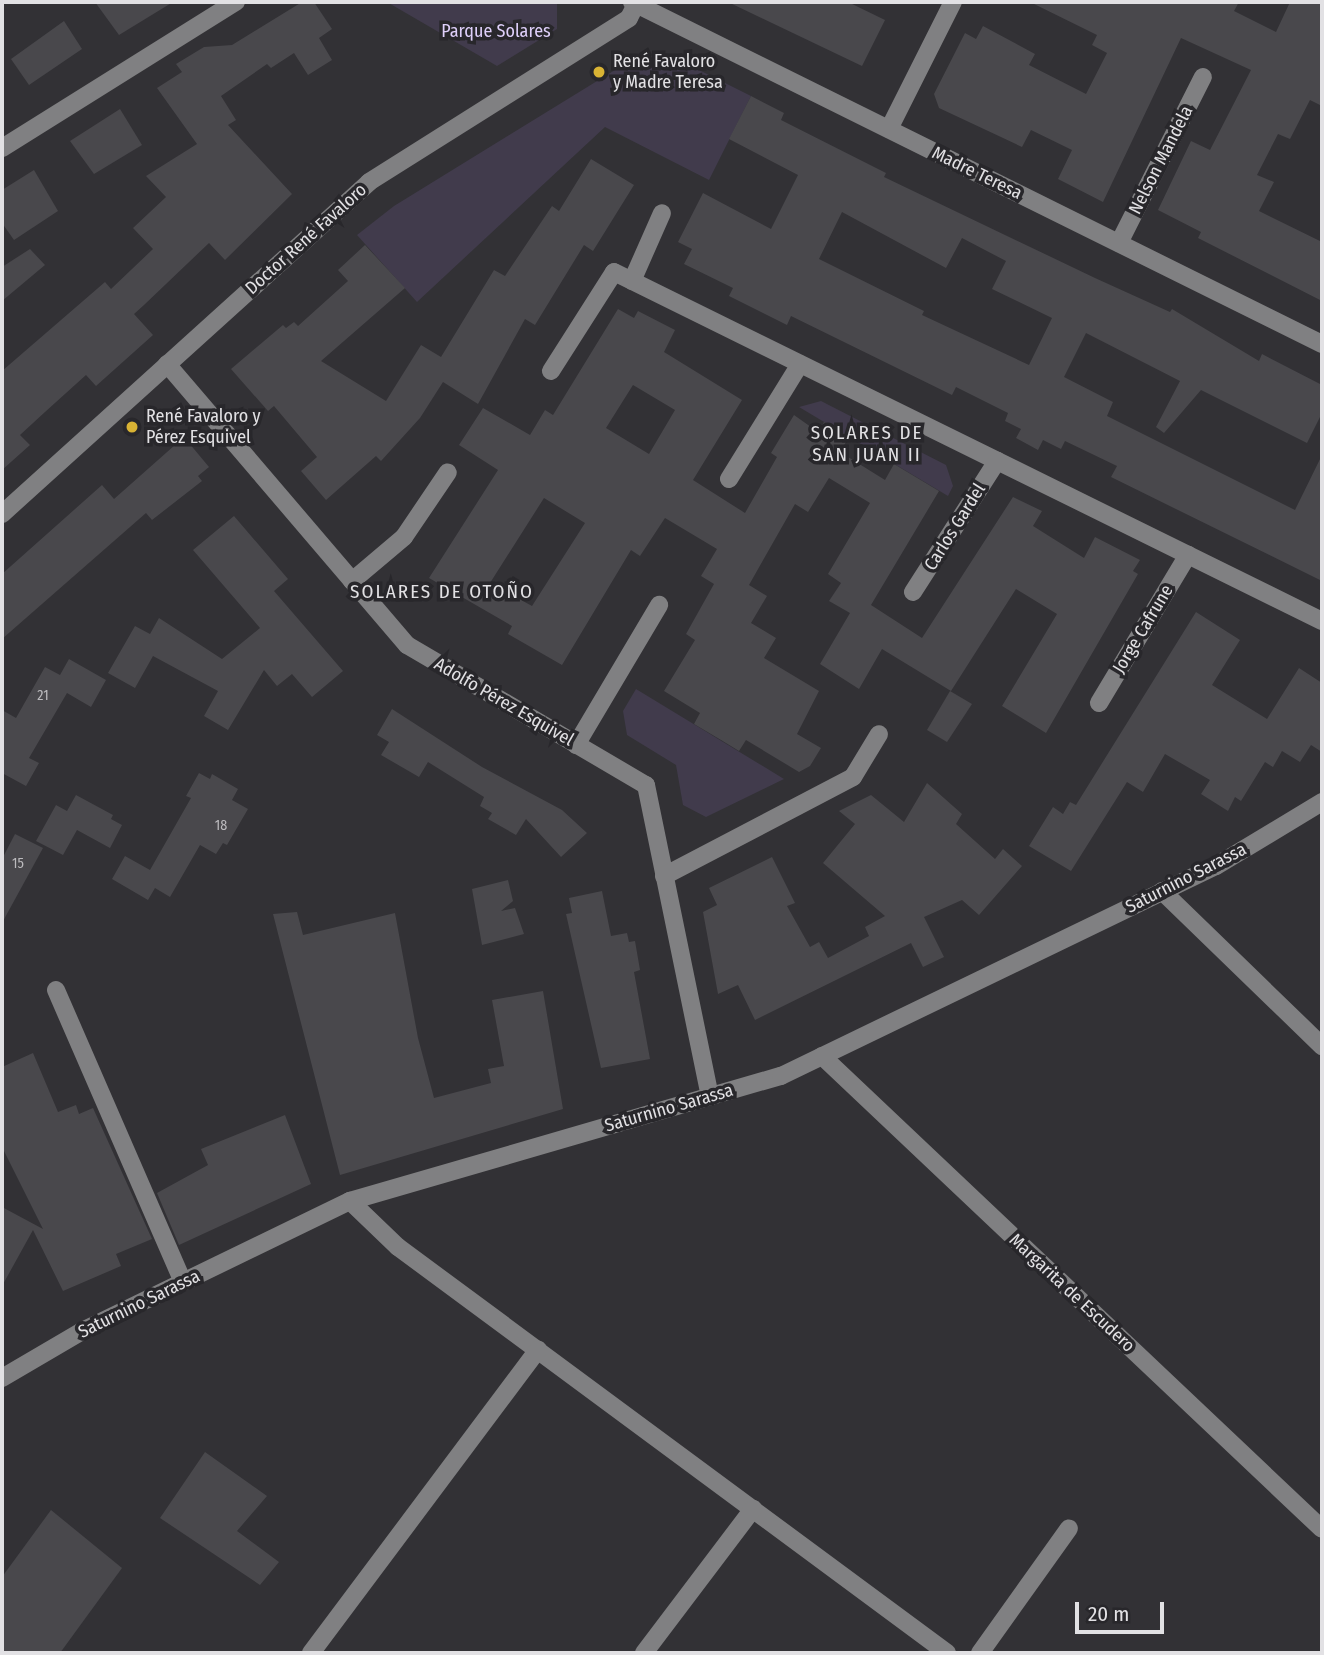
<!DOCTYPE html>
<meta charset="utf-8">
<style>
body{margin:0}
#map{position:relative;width:1324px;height:1655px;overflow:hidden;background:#323135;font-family:"Fira Sans Condensed",sans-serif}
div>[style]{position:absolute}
.green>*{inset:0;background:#413b4c}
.building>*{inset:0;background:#49484c}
.minor>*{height:18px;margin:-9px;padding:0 9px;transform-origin:9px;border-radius:9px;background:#808082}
.dots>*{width:19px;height:19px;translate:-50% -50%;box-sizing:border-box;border:4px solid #28272b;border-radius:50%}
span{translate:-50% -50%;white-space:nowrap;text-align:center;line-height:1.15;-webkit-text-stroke:7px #28272b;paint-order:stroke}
.number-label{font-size:14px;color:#bcbbbe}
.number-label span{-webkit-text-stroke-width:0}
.park-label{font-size:18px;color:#decff9}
.poi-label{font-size:18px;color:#e2e1e4}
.left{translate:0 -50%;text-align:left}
.street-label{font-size:18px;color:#e2e1e4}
.neighbourhood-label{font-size:19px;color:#e2e1e4;letter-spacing:2px}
.frame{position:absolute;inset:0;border:4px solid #e2e1e4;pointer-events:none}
.scale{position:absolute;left:1075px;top:1602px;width:89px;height:32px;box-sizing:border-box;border:4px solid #e2e1e4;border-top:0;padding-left:9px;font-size:21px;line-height:24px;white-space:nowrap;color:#e2e1e4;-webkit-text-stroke:5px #28272b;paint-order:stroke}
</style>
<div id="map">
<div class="green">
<i style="clip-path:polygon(387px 2px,557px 2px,557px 29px,497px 66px)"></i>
<i style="clip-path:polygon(671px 56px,751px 96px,709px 180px,605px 127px,417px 302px,357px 235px,394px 206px,628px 62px)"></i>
<i style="clip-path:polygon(821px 401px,946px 465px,953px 486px,948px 496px,799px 407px)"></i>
<i style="clip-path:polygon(636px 689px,784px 779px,706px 817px,683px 805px,676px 765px,627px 735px,623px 711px)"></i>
</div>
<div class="building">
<i style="clip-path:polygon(95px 2px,173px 2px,119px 35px)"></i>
<i style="clip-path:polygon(302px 2px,314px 2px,332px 29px,319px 38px,332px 60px,308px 75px,294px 53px,271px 68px,267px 64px,221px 96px,236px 120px,228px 125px,292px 194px,225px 260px,209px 243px,144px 305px,134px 314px,153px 335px,96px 386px,86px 375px,45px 412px,20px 435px,30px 445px,2px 470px,2px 371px,105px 282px,111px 289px,153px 249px,133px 228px,166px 197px,146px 176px,197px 144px,157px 88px,182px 72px,176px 64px,204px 47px,232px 45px)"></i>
<i style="clip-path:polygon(728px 2px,848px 2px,885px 20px,862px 66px)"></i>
<i style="clip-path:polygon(1030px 2px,1239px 2px,1234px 11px,1276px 32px,1290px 2px,1322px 2px,1322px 106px,1310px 100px,1290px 139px,1278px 134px,1257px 175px,1274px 182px,1259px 211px,1322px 242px,1322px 301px,1198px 238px,1201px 232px,1158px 210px,1191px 141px,1210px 150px,1251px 70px,1181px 38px,1103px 202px,1058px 179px,1072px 150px,1031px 130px,1022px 147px,939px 108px,934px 94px,965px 33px,976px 39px,983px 26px,1035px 54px,1029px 65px,1086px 94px,1107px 53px,1092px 45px,1097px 35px)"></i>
<i style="clip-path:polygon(64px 21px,82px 49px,29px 85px,11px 59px)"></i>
<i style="clip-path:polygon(evenodd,751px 96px,784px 113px,781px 120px,886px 173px,884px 177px,1095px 278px,1170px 312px,1172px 309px,1259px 361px,1262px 354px,1322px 385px,1322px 413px,1307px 443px,1201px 390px,1164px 433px,1156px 427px,1180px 381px,1086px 333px,1064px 377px,1113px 402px,1107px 416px,1295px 510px,1322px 455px,1322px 581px,1111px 477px,1117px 466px,1065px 441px,1061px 449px,1043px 440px,1038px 450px,1016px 438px,1021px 429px,1005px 421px,1008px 413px,956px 387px,952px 395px,791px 316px,787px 325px,729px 296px,733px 288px,684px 264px,692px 249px,678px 242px,703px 193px,771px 229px,798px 175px,729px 139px,751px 96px,842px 212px,946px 268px,962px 238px,1006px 261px,992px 289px,1052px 318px,1029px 365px,922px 315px,924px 311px,819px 259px,842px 212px)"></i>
<i style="clip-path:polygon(120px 109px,142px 145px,94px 174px,70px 141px)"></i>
<i style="clip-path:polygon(591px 159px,634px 185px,593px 251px,584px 245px,535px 325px,525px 319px,478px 404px,443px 382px,420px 418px,381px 461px,376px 456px,326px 500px,301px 471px,317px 457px,274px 406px,268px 411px,231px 369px,283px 325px,286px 328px,294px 322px,298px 326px,348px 281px,338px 270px,365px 245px,405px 288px,321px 361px,386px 401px,421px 345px,441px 357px,494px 270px,505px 276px,552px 206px,559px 211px)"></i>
<i style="clip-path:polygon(34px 170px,58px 211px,14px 240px,2px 223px,2px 190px)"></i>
<i style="clip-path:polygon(30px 249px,45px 265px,2px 301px,2px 267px)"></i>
<i style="clip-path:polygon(evenodd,618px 309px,634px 318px,638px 311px,675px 330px,664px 352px,742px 400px,693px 480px,745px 513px,777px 457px,771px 453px,794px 415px,818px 432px,824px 422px,849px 437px,840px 452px,885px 480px,894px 464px,939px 491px,871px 605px,922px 638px,1013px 497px,1042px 511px,1033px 526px,1084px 558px,1095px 537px,1140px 560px,1133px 571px,1138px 574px,1046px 733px,1002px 706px,1057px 614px,1016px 589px,951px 691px,882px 649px,859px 689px,820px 664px,850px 613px,829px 601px,841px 583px,828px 574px,870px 503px,829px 478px,808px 512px,795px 504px,749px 585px,767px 596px,751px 623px,776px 638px,764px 658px,819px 691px,797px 734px,821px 748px,810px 766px,799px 772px,746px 740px,739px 751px,721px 740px,694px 724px,700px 713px,664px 691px,695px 640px,686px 634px,714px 584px,701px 576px,717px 549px,665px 518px,640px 556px,631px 550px,562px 665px,508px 634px,512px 626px,429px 578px,498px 470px,459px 445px,483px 408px,530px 435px,545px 410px,553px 415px,618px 309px,633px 385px,675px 410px,649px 454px,606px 428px,633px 385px,618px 309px,544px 498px,585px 523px,532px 606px,490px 583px,544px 498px)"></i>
<i style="clip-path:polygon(184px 437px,209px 467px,198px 476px,202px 481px,152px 520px,146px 513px,2px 639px,2px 574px,102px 485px,114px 499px)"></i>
<i style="clip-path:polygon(234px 516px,288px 579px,274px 591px,343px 671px,312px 697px,292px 674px,277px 686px,264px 670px,228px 730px,204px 716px,218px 691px,153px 656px,135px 688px,108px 673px,135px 626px,150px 634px,159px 618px,222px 659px,260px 628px,193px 550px)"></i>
<i style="clip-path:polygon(1196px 612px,1240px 640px,1212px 685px,1267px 719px,1299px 668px,1322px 683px,1322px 752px,1311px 745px,1300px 762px,1282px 751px,1273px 767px,1265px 762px,1241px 801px,1235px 797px,1228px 811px,1201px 794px,1210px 780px,1165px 754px,1143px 792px,1127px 782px,1071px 871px,1029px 846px,1053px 807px,1063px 814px,1070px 802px,1076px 805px)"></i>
<i style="clip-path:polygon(69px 659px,106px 680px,91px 707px,67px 693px,29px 758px,39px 763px,26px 786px,2px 773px,2px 710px,16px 718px,45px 667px,60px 675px)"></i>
<i style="clip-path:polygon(950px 691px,972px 704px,947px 742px,927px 730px)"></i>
<i style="clip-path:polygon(392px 709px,482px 767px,562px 810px,587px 833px,561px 857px,526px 819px,516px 835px,488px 819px,492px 813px,480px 806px,484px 797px,428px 762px,419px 777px,381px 755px,389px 742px,377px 735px)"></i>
<i style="clip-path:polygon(199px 773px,210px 779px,212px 774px,238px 789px,232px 800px,248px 809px,227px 845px,223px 843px,216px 854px,200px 845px,170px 897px,155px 888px,148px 900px,112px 879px,125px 856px,150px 870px,191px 798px,186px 796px)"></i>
<i style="clip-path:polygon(927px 783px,962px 814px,956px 824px,995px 859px,1003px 849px,1022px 866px,979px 915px,962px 900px,924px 917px,944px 957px,923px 967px,911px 943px,755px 1020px,738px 985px,718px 994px,703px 912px,717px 905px,709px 888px,772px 857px,795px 903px,787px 906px,810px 947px,819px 942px,828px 958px,869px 936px,865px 927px,885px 916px,823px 863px,855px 824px,839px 811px,871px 795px,904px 822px)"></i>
<i style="clip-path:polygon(76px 795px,113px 815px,111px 819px,122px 825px,110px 848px,77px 830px,63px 855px,36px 841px,56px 805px,67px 811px)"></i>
<i style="clip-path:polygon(15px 834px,43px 848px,2px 923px,2px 859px)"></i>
<i style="clip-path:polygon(508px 880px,513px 901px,501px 911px,515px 908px,524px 934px,482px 945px,472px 889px)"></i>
<i style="clip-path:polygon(602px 891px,611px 936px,627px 933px,629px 942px,635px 941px,640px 970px,634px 972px,650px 1059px,601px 1068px,566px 914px,572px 913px,569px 898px)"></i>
<i style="clip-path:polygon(297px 912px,303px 935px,395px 913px,418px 1038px,434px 1098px,491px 1083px,488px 1069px,504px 1066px,492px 1000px,543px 991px,563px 1109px,340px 1175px,273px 914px)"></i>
<i style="clip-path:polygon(33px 1053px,58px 1112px,76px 1105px,79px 1114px,93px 1108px,152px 1239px,116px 1254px,121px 1266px,63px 1291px,33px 1230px,2px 1286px,2px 1207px,43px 1229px,2px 1147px,2px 1067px)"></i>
<i style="clip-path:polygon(285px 1115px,311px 1184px,179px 1245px,157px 1193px,208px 1165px,201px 1149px)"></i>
<i style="clip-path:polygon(205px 1452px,267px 1496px,237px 1531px,279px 1562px,260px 1585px,160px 1518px)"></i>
<i style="clip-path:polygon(51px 1510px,122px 1568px,60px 1653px,2px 1653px,2px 1577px)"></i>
</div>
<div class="minor">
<i style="left:632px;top:2px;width:770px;rotate:26.37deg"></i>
<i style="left:889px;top:129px;width:142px;rotate:-63.3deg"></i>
<i style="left:2px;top:148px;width:276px;rotate:-32deg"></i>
<i style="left:1119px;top:243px;width:186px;rotate:-63.2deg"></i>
<i style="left:632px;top:281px;width:74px;rotate:-66.2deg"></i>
<i style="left:167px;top:364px;width:370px;rotate:49.5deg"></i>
<i style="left:407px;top:645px;width:277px;rotate:30.4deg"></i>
<i style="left:646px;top:785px;width:318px;rotate:78.4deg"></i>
<i style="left:551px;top:371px;width:117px;rotate:-57.5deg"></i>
<i style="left:614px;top:272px;width:789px;rotate:26.24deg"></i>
<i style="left:729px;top:479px;width:135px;rotate:-58.3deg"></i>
<i style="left:2px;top:514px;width:495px;rotate:-42.1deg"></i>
<i style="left:369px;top:182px;width:307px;rotate:-32.2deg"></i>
<i style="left:629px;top:18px;width:18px;rotate:-63deg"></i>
<i style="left:352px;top:581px;width:68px;rotate:-40.2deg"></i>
<i style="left:404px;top:537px;width:78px;rotate:-55.9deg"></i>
<i style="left:913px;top:592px;width:156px;rotate:-57.3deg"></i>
<i style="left:1099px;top:703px;width:173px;rotate:-59deg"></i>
<i style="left:576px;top:745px;width:163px;rotate:-59.3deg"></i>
<i style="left:664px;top:876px;width:213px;rotate:-27.6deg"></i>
<i style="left:853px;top:777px;width:50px;rotate:-58.8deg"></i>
<i style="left:1162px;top:891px;width:223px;rotate:44.1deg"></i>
<i style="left:56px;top:990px;width:318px;rotate:66.5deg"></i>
<i style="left:822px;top:1056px;width:688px;rotate:43.41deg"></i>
<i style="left:350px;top:1201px;width:66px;rotate:43.8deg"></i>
<i style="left:398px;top:1247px;width:683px;rotate:36.48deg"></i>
<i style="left:2px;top:1378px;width:93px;rotate:-30.4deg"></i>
<i style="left:82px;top:1331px;width:298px;rotate:-25.9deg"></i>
<i style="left:350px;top:1201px;width:449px;rotate:-16.2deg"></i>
<i style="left:781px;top:1076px;width:483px;rotate:-25.8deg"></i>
<i style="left:1216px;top:866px;width:124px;rotate:-31.1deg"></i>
<i style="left:311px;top:1653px;width:379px;rotate:-53.2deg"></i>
<i style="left:644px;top:1653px;width:181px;rotate:-52.9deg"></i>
<i style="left:980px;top:1653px;width:153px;rotate:-54.5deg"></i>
</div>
<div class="dots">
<i style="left:599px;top:72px;background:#d9b334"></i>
<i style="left:132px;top:427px;background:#d9b334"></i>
</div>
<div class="number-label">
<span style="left:43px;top:696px">21</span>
<span style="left:221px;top:826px">18</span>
<span style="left:18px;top:864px">15</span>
</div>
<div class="park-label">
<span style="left:496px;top:31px">Parque Solares</span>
</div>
<div class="poi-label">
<span class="left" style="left:613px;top:72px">René Favaloro<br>y Madre Teresa</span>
<span class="left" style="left:146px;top:427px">René Favaloro y<br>Pérez Esquivel</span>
</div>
<div class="street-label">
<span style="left:1161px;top:160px;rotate:-63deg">Nelson Mandela</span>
<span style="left:977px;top:173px;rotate:26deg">Madre Teresa</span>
<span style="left:306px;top:239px;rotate:-42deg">Doctor René Favaloro</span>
<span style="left:955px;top:527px;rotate:-58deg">Carlos Gardel</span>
<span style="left:1143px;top:629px;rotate:-59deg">Jorge Cafrune</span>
<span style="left:504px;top:702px;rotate:30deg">Adolfo Pérez Esquivel</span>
<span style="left:1186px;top:878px;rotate:-27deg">Saturnino Sarassa</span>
<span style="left:669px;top:1108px;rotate:-16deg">Saturnino Sarassa</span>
<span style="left:1072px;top:1293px;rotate:43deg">Margarita de Escudero</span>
<span style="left:139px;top:1304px;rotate:-26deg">Saturnino Sarassa</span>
</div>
<div class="neighbourhood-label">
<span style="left:867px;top:444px">SOLARES DE<br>SAN JUAN II</span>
<span style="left:442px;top:592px">SOLARES DE OTOÑO</span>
</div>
<div class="frame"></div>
<div class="scale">20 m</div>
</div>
